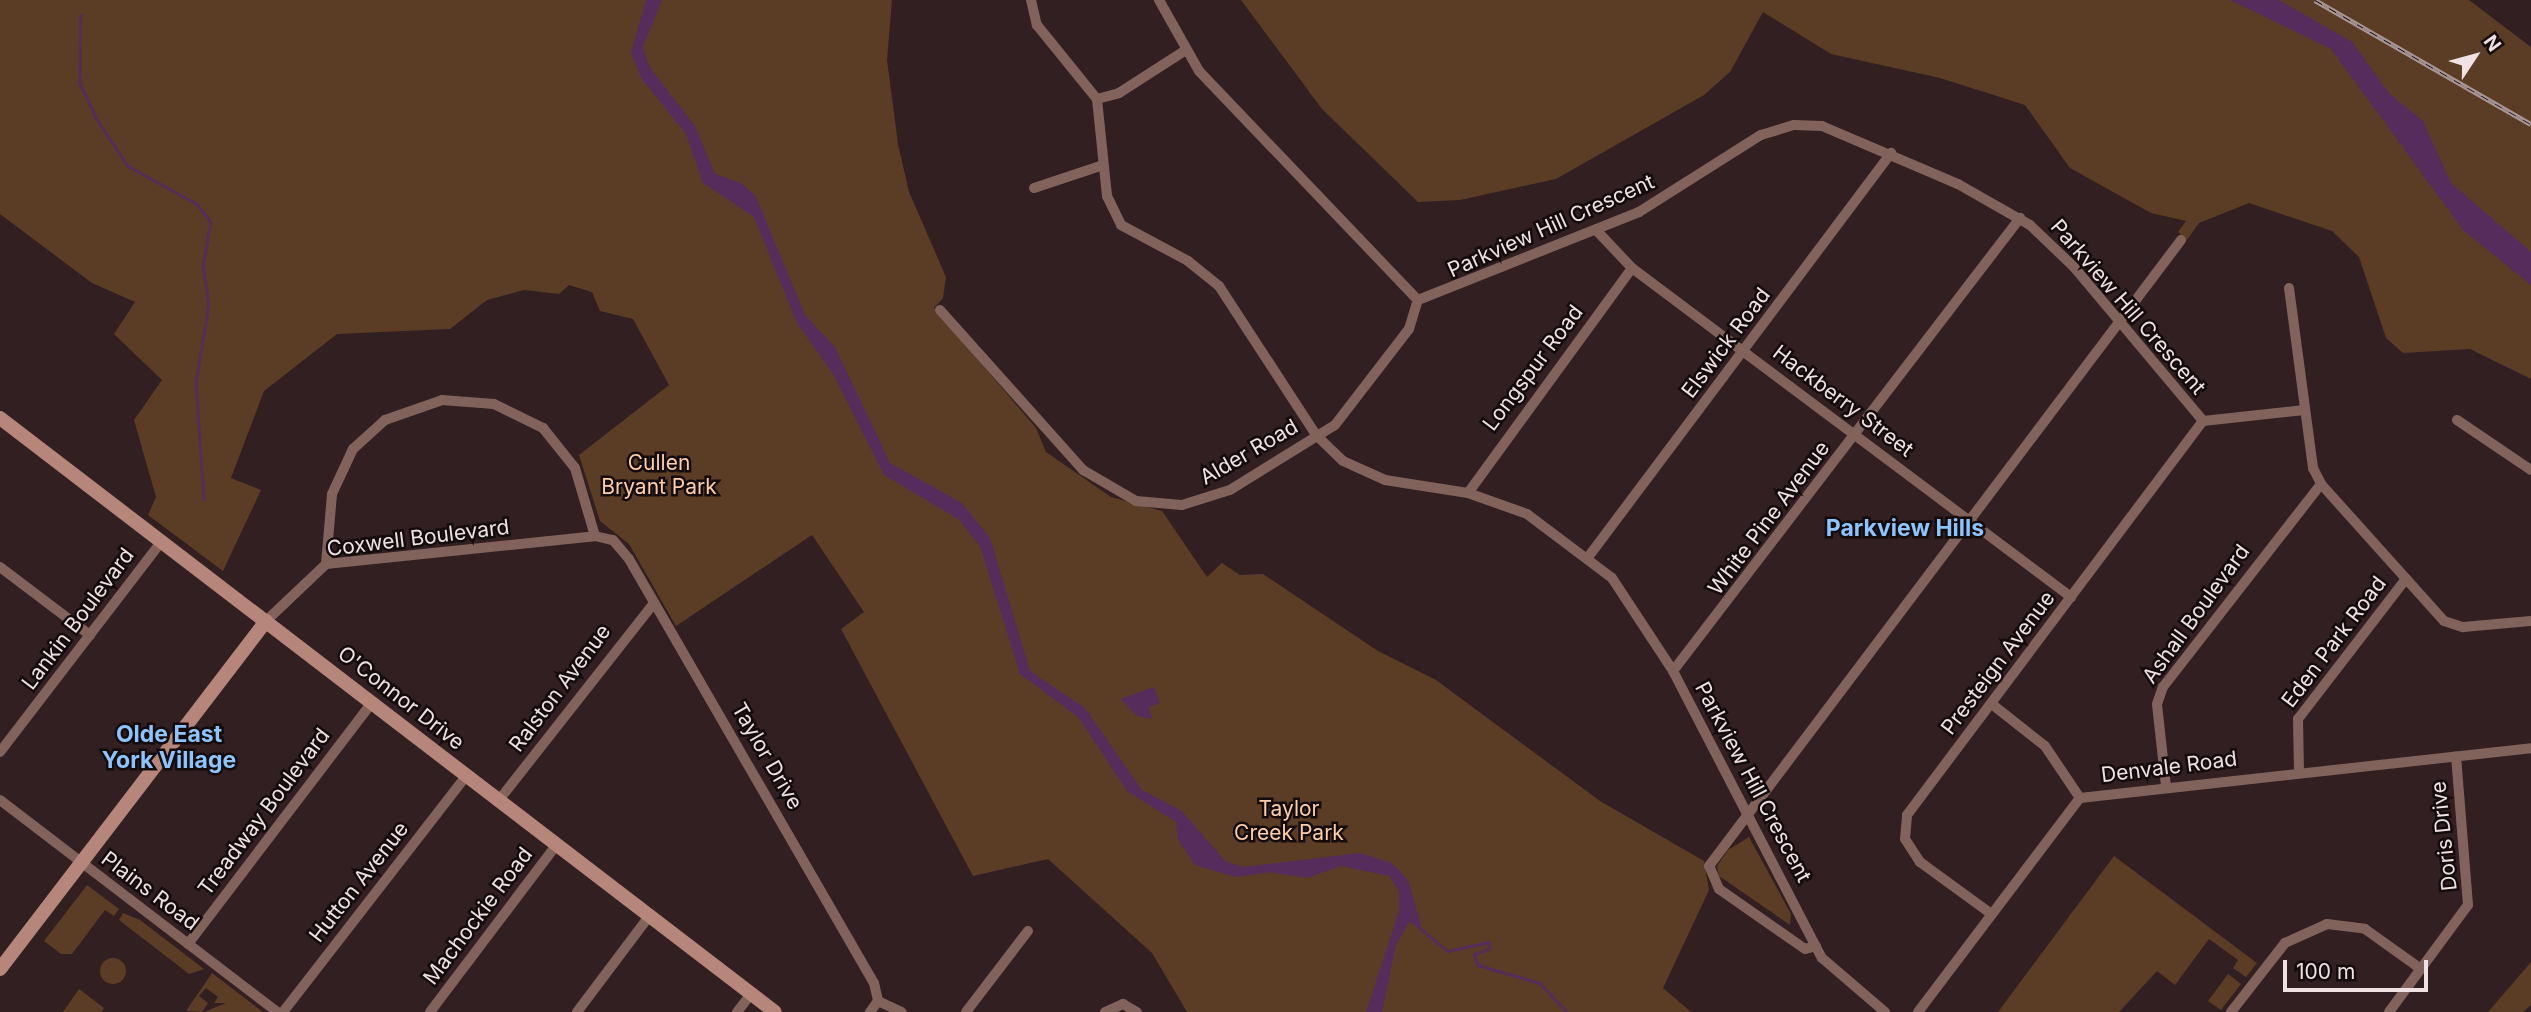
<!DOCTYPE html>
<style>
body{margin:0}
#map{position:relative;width:2531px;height:1012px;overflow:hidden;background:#311f21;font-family:Inter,sans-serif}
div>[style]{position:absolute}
.green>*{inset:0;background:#5b3d25}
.round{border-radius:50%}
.water>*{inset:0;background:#552c5b}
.stream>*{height:2.5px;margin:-1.25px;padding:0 1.25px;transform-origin:1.25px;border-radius:1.25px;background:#552c5b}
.street>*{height:10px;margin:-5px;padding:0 5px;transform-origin:5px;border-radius:5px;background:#81635b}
.secondary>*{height:14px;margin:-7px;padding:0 7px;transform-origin:7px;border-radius:7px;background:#b6867a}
.rail>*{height:5px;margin-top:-2.5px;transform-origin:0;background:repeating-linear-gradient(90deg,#130b0c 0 8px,#a69799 0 16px);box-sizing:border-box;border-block:2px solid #a69799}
span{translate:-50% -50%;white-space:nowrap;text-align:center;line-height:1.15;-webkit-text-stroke:5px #130b0c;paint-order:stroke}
.street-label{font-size:21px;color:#f0e2e4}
.park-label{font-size:21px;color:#fecda9}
.neighbourhood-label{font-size:23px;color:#8dc4fd;font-weight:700}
.north{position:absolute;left:2440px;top:21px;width:70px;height:70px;-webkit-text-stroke:5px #130b0c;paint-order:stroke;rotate:54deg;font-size:19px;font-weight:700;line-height:28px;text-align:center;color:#f0e2e4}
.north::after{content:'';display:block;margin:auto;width:24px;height:32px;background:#f0e2e4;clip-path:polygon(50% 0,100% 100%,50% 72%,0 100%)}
.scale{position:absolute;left:2283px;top:960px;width:145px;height:32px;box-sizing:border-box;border:4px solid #f0e2e4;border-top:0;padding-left:9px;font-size:21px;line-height:24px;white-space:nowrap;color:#f0e2e4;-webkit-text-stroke:5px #130b0c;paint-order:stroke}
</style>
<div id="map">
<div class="green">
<i style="clip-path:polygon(0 0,892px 0,887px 60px,898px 144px,909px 192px,946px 277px,943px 298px,934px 308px,1036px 428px,1046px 452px,1111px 497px,1162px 511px,1207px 577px,1222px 563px,1240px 575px,1263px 574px,1378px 651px,1436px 680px,1600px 801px,1704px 861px,1709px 890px,1663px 988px,1691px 1012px,1187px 1012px,1152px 953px,1048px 859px,973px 876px,841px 629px,864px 612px,812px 535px,676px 626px,629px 544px,600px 521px,579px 455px,669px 385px,633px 319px,600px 311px,592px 292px,569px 285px,559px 294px,524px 290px,487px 300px,450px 329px,337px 334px,264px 391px,231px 478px,261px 490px,223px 571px,148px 515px,156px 497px,134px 420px,162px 380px,114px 334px,135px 302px,92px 283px,0 214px)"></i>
<i style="clip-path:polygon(1241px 0,2469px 0,2531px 47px,2531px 379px,2470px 349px,2403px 353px,2386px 338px,2359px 257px,2332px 231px,2249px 203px,2199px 223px,2187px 240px,2178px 232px,2186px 221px,2151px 213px,2070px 168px,2025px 105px,1940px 78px,1831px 54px,1763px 12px,1730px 72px,1704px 95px,1556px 179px,1460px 200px,1418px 202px,1322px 109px)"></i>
<i style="clip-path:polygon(1749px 837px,1791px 914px,1790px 925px,1719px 876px,1717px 866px,1728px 850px)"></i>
<i style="clip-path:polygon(2114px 856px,2257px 963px,2246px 977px,2233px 968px,2238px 960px,2209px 939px,2175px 985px,2157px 971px,2119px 1012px,1998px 1012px)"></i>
<i style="clip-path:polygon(87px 885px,119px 909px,114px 916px,105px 910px,72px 954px,61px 954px,44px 941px)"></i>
<i style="clip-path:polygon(123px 913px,140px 920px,204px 969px,189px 974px,119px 920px)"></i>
<i class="round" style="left:100px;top:958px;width:26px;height:26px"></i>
<i style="clip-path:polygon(2531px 962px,2531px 1005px,2523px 1012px,2488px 1012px)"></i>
<i style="clip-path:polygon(212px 973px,242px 996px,263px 1012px,204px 1012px,226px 1003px,214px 1003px,218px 997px,206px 988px,199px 996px,208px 1003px,202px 1012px,186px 1011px)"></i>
<i style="clip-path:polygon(2228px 974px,2241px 984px,2221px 1010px,2208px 1001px)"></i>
<i style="clip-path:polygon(79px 989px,104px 1008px,102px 1012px,63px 1012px)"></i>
</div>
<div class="water">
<i style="clip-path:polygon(646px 0,662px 0,643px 47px,649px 66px,695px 126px,715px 174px,741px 183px,756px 197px,805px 315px,835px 347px,890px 463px,962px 503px,990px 538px,1030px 671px,1085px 708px,1142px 790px,1182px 811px,1225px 861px,1244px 867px,1360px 853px,1392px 863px,1408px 880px,1421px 925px,1419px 929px,1409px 922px,1396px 945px,1382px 1012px,1366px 1012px,1399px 911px,1399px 891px,1389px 876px,1341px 866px,1307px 878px,1270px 872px,1236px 877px,1195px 865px,1178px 840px,1176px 822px,1127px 791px,1079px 718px,1020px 674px,980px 546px,958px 519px,884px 475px,833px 374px,797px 323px,754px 217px,703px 183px,686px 134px,641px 78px,631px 52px)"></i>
<i style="clip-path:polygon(2230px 0,2279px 0,2352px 42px,2390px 94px,2423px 121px,2451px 183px,2531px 252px,2531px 285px,2463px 230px,2331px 49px)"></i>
<i style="clip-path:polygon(1154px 687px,1160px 703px,1149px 707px,1152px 719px,1137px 716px,1120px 699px)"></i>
</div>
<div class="stream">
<i style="left:81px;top:15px;width:68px;rotate:90.8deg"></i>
<i style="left:80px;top:83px;width:38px;rotate:65deg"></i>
<i style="left:96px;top:118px;width:58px;rotate:56.3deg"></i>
<i style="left:128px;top:166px;width:79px;rotate:28.8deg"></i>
<i style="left:197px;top:204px;width:23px;rotate:52deg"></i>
<i style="left:211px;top:222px;width:45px;rotate:100.3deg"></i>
<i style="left:203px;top:266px;width:39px;rotate:81deg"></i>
<i style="left:209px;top:305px;width:78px;rotate:99.6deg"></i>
<i style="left:196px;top:382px;width:118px;rotate:86.1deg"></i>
<i style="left:1419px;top:927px;width:38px;rotate:40deg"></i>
<i style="left:1448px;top:951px;width:42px;rotate:-12.4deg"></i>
<i style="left:1489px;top:942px;width:7px;rotate:90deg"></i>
<i style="left:1489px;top:949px;width:16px;rotate:158deg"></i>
<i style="left:1474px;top:955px;width:11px;rotate:68deg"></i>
<i style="left:1478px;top:965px;width:65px;rotate:16.2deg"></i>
<i style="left:1540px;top:983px;width:40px;rotate:47deg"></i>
</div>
<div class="street">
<i style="left:1031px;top:0;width:26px;rotate:77deg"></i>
<i style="left:1037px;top:25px;width:95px;rotate:51deg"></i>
<i style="left:1097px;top:99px;width:98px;rotate:84.1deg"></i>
<i style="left:1107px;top:196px;width:32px;rotate:64deg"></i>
<i style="left:1121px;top:225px;width:76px;rotate:28.2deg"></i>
<i style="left:1188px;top:261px;width:40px;rotate:39deg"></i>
<i style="left:1219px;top:286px;width:178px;rotate:56.9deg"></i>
<i style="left:1316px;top:435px;width:37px;rotate:44deg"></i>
<i style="left:1343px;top:461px;width:46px;rotate:24.3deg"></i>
<i style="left:1385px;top:480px;width:84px;rotate:8.9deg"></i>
<i style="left:1468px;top:493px;width:63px;rotate:19.6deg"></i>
<i style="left:1527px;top:514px;width:106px;rotate:37deg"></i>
<i style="left:1612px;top:578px;width:111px;rotate:56.7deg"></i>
<i style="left:1673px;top:671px;width:323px;rotate:62.6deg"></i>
<i style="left:1822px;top:958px;width:83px;rotate:40.6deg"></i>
<i style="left:1159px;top:0;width:81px;rotate:60.6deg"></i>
<i style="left:1199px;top:71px;width:317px;rotate:46.3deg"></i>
<i style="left:1418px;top:300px;width:238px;rotate:-21.7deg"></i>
<i style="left:1639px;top:212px;width:144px;rotate:-32.3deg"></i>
<i style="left:1761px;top:135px;width:34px;rotate:-17deg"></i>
<i style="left:1794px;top:125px;width:28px;rotate:2deg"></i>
<i style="left:1822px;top:126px;width:148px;rotate:23.1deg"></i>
<i style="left:1958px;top:184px;width:83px;rotate:29.7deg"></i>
<i style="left:2030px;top:225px;width:61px;rotate:43.7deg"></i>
<i style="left:2074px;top:267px;width:201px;rotate:50deg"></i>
<i style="left:2203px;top:421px;width:102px;rotate:-6.2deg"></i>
<i style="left:1097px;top:99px;width:23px;rotate:-15deg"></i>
<i style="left:1119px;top:93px;width:80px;rotate:-32.7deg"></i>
<i style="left:1034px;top:188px;width:73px;rotate:-18.4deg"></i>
<i style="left:1597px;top:231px;width:51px;rotate:46.6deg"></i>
<i style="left:1632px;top:268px;width:549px;rotate:36.85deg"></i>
<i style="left:2289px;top:288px;width:182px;rotate:82.4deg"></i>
<i style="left:2313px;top:468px;width:18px;rotate:63deg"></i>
<i style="left:2321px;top:484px;width:184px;rotate:48.1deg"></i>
<i style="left:2444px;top:621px;width:20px;rotate:18deg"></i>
<i style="left:2463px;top:627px;width:68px;rotate:-5deg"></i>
<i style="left:940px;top:310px;width:215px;rotate:48.2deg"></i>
<i style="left:1083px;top:470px;width:61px;rotate:30.3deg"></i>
<i style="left:1136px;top:501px;width:46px;rotate:5deg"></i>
<i style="left:1182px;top:505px;width:50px;rotate:-17.4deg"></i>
<i style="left:1230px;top:490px;width:123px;rotate:-31.8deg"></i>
<i style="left:1335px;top:425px;width:121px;rotate:-52.4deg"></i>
<i style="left:1409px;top:329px;width:30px;rotate:-73deg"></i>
<i style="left:2457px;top:420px;width:89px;rotate:34deg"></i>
<i style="left:1468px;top:493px;width:278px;rotate:-53.9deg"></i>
<i style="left:1589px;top:556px;width:504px;rotate:-53.15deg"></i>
<i style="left:326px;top:564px;width:70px;rotate:-85.1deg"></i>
<i style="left:332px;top:494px;width:50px;rotate:-65deg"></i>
<i style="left:353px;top:449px;width:43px;rotate:-42.2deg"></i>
<i style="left:385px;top:420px;width:60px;rotate:-19.3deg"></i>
<i style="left:442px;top:400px;width:52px;rotate:4.4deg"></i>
<i style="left:494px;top:404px;width:55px;rotate:26.1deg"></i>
<i style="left:543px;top:428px;width:51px;rotate:51.3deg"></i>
<i style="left:575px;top:468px;width:71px;rotate:73.6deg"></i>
<i style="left:0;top:567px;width:113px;rotate:37.1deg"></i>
<i style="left:266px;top:621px;width:83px;rotate:-43.5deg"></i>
<i style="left:326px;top:564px;width:270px;rotate:-5.9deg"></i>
<i style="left:595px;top:536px;width:18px;rotate:13deg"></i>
<i style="left:613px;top:540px;width:25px;rotate:50deg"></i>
<i style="left:629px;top:559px;width:490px;rotate:60deg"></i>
<i style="left:874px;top:983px;width:18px;rotate:77deg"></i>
<i style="left:878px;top:1001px;width:14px;rotate:126deg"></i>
<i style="left:1673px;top:671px;width:571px;rotate:-52.55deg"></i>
<i style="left:1993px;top:705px;width:66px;rotate:38.3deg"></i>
<i style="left:2045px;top:746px;width:63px;rotate:56.1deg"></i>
<i style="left:0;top:752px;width:265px;rotate:-52.5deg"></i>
<i style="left:2299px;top:771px;width:52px;rotate:-91.1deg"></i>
<i style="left:2298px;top:719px;width:177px;rotate:-52.4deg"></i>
<i style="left:2166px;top:786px;width:82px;rotate:-96.3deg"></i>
<i style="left:2157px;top:704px;width:18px;rotate:-71deg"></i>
<i style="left:2163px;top:687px;width:257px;rotate:-52.1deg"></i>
<i style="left:0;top:800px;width:349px;rotate:37.4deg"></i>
<i style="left:499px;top:800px;width:251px;rotate:-51.8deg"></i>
<i style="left:1990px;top:913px;width:87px;rotate:-143.9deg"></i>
<i style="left:1920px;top:862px;width:27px;rotate:-123deg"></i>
<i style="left:1905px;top:839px;width:24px;rotate:-85deg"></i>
<i style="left:1907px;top:815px;width:493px;rotate:-53.1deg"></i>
<i style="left:188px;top:944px;width:300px;rotate:-52.7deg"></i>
<i style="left:1816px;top:946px;width:11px;rotate:165deg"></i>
<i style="left:1805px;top:949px;width:105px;rotate:-145.1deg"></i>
<i style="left:1719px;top:889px;width:25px;rotate:-113deg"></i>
<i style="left:1709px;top:866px;width:784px;rotate:-52.98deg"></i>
<i style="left:878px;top:1001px;width:26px;rotate:25deg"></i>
<i style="left:283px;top:1012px;width:300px;rotate:-52.2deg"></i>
<i style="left:430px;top:1012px;width:211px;rotate:-52.9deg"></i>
<i style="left:577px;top:1012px;width:121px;rotate:-53deg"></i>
<i style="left:737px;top:1012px;width:23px;rotate:-52deg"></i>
<i style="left:966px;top:1012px;width:102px;rotate:-52.6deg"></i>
<i style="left:1105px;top:1012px;width:20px;rotate:-24deg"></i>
<i style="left:1123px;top:1004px;width:16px;rotate:30deg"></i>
<i style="left:1918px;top:1012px;width:268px;rotate:-52.9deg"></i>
<i style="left:2080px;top:798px;width:454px;rotate:-6.3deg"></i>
<i style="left:2231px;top:1012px;width:88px;rotate:-52deg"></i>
<i style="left:2285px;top:943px;width:46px;rotate:-24.3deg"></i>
<i style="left:2327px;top:924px;width:38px;rotate:7deg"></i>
<i style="left:2365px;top:929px;width:69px;rotate:35.5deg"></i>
<i style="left:2389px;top:1012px;width:133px;rotate:-53.6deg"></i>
<i style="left:2468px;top:905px;width:149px;rotate:-94.6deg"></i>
</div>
<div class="secondary">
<i style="left:0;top:418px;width:976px;rotate:37.47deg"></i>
<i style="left:0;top:969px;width:438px;rotate:-52.6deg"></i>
</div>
<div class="rail">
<i style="left:2315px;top:0;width:249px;rotate:29.9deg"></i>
</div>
<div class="street-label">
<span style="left:1551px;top:226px;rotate:-24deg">Parkview Hill Crescent</span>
<span style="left:2128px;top:307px;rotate:49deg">Parkview Hill Crescent</span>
<span style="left:1726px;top:343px;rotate:-53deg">Elswick Road</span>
<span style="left:1533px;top:368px;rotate:-53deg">Longspur Road</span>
<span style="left:1843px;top:401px;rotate:37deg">Hackberry Street</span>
<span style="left:1249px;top:452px;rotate:-30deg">Alder Road</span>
<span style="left:1769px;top:518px;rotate:-53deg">White Pine Avenue</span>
<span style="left:418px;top:538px;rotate:-7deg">Coxwell Boulevard</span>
<span style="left:2196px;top:614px;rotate:-54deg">Ashall Boulevard</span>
<span style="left:78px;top:619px;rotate:-53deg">Lankin Boulevard</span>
<span style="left:2334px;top:642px;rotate:-53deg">Eden Park Road</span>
<span style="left:1998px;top:663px;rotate:-53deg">Presteign Avenue</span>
<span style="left:560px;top:688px;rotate:-53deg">Ralston Avenue</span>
<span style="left:401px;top:698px;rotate:38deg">O'Connor Drive</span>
<span style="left:767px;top:756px;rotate:60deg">Taylor Drive</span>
<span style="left:2169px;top:767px;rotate:-7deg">Denvale Road</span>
<span style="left:1753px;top:782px;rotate:62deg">Parkview Hill Crescent</span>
<span style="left:264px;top:812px;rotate:-53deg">Treadway Boulevard</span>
<span style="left:2444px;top:836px;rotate:-96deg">Doris Drive</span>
<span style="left:359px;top:882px;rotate:-52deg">Hutton Avenue</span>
<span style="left:150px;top:891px;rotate:37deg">Plains Road</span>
<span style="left:478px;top:916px;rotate:-53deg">Machockie Road</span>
</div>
<div class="park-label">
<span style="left:659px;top:475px">Cullen<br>Bryant Park</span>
<span style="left:1289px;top:821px">Taylor<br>Creek Park</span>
</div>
<div class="neighbourhood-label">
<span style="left:1905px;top:528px">Parkview Hills</span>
<span style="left:169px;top:747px">Olde East<br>York Village</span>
</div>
<div class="north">N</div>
<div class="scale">100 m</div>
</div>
